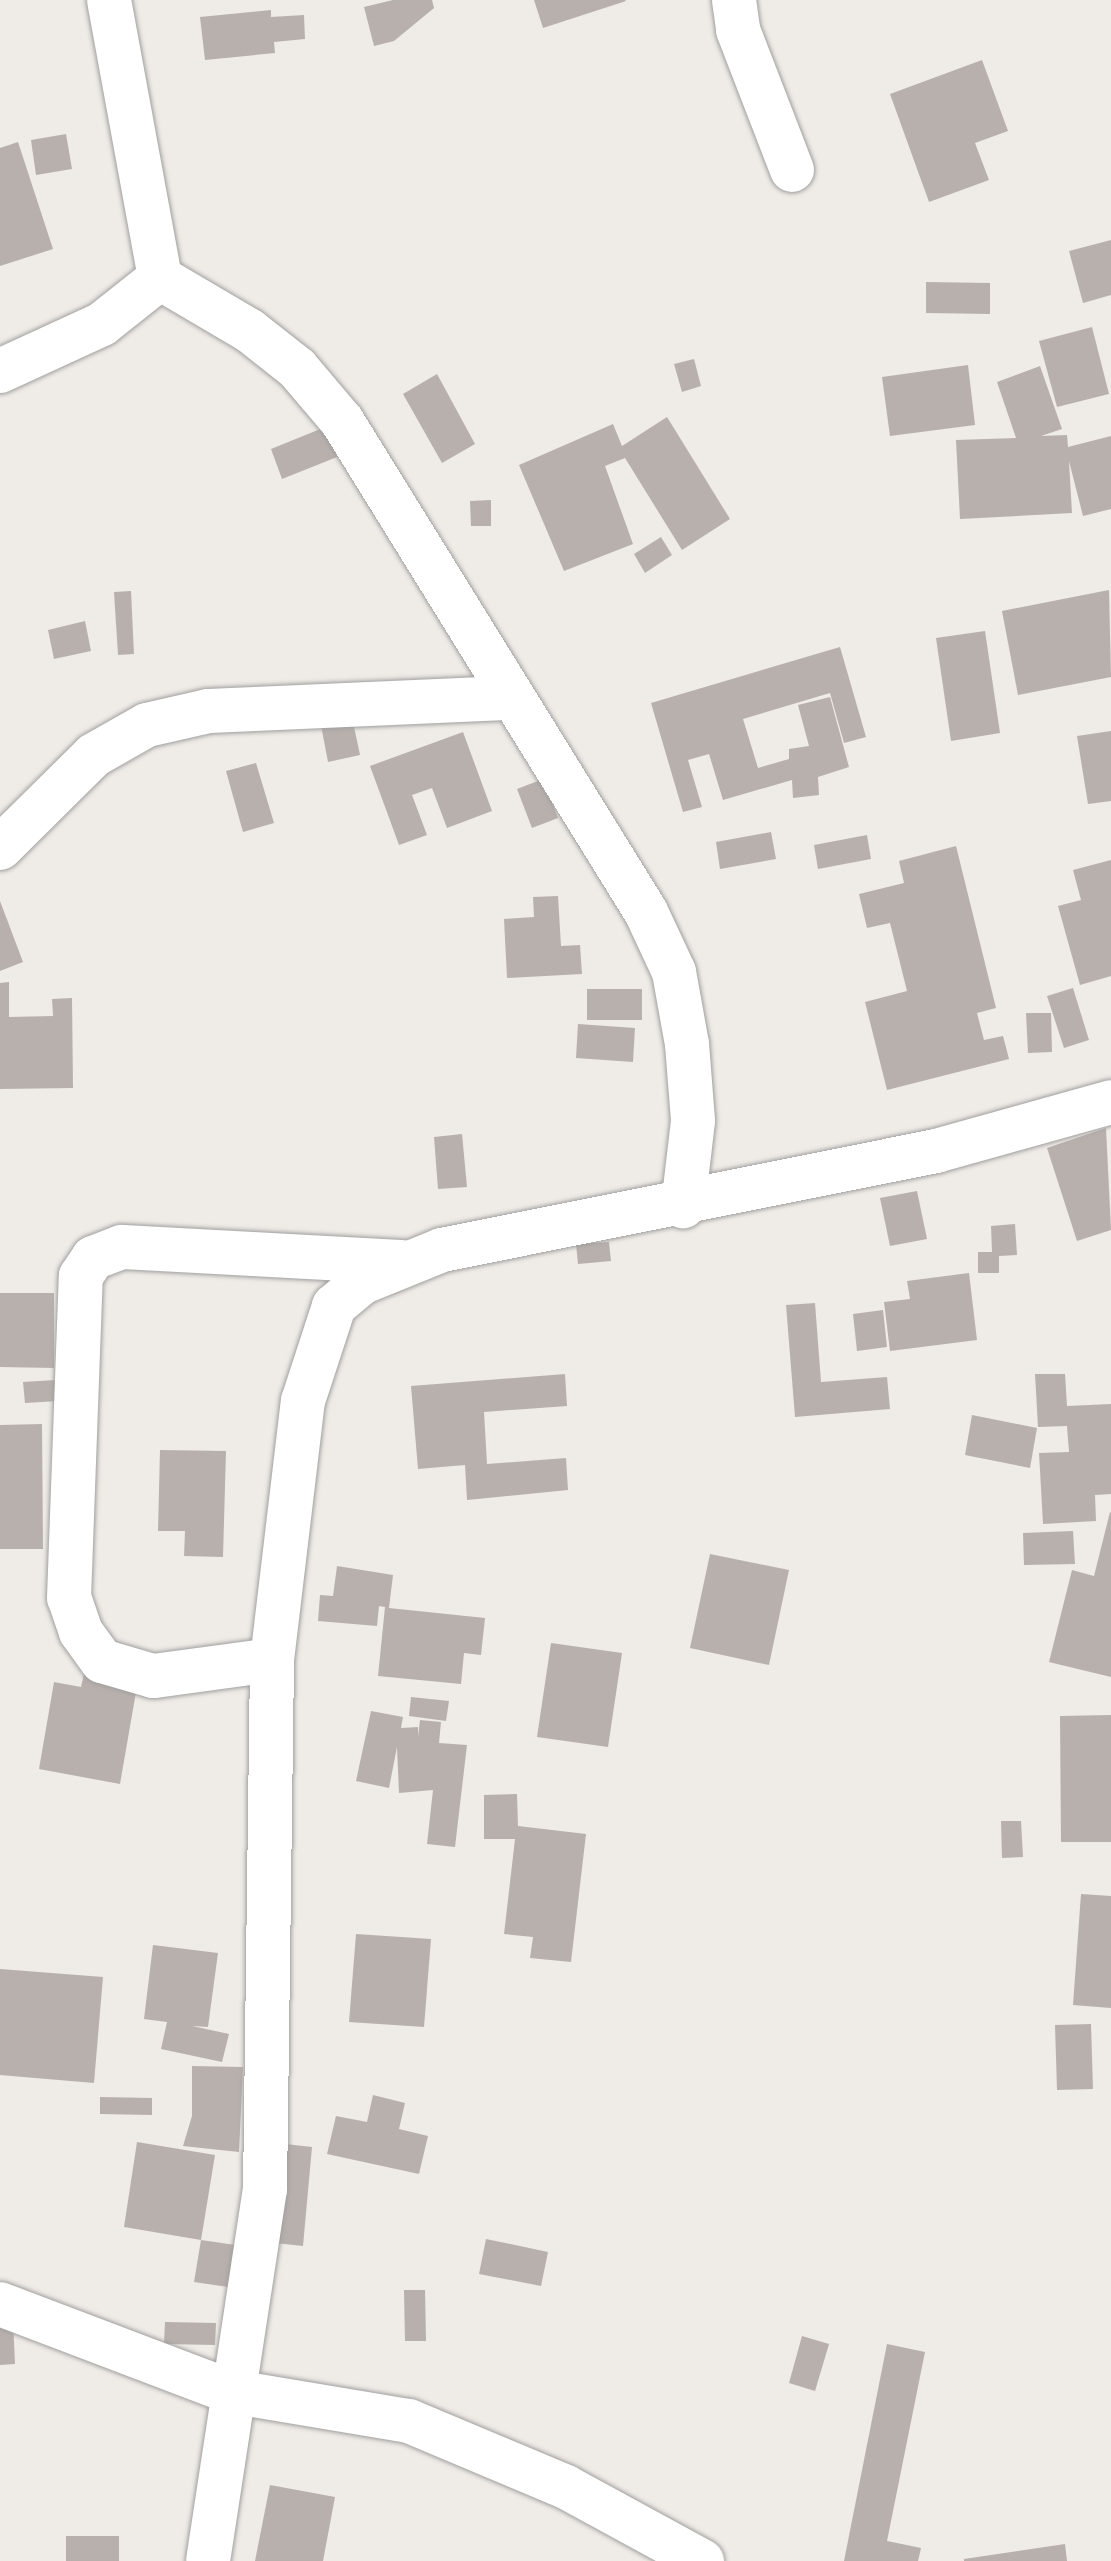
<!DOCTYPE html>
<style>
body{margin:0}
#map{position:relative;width:1111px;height:2561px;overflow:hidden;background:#efebe6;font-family:"Fira Sans",sans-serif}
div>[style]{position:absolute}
.building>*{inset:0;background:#b8b0ac}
.roads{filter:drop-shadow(0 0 2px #a0a0a0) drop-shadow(0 0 2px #a0a0a0)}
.minor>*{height:44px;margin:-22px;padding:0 22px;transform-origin:22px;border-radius:22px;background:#fff}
span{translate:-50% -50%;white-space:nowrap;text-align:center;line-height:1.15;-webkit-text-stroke:6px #fff;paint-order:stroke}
</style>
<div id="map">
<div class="building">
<i style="clip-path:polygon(393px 0,432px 0,434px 8px,394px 41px,374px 46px,364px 7px)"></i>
<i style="clip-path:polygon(534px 0,625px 0,626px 1px,543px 28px)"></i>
<i style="clip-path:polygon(271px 10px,271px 17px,304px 15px,305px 39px,274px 42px,275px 53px,205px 60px,200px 17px)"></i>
<i style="clip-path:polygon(982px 60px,1008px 131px,975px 143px,989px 180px,929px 202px,890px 94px)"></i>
<i style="clip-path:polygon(66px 134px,72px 169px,36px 175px,31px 140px)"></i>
<i style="clip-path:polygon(18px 142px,53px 249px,0 266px,0 148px)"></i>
<i style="clip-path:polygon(1111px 240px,1111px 295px,1083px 303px,1069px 251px)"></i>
<i style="clip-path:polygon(926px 282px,990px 283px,990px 314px,926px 313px)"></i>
<i style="clip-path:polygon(1092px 327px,1109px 394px,1057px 407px,1039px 341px)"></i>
<i style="clip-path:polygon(694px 359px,701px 386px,682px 392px,674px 364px)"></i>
<i style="clip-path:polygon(968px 365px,975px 425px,890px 436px,882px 377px)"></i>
<i style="clip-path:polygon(1040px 366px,1062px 429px,1041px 436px,1067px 435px,1068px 447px,1111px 436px,1111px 509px,1083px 516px,1069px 461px,1072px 513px,960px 519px,956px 440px,1016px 438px,997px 382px)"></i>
<i style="clip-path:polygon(437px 374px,475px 444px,442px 463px,403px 394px)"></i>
<i style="clip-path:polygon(667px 417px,730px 519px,682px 550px,625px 458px,605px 466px,633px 544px,564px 571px,519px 465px,613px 424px,622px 446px)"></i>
<i style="clip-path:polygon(340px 421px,352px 451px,282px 479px,271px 449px)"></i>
<i style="clip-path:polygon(491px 500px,491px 526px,471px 526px,470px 501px)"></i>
<i style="clip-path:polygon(661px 537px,672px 555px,645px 573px,634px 554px)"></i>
<i style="clip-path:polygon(1109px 590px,1111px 677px,1018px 695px,1002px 611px)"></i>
<i style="clip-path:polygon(131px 591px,134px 654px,118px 655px,114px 592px)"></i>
<i style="clip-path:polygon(85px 621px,91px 651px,54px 659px,48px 630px)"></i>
<i style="clip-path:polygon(985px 631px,1000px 733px,951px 741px,936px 638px)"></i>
<i style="clip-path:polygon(840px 647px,866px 737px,844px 743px,830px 693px,743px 719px,758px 768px,789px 759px,789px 749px,809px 746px,798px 705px,830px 697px,849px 767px,818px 777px,819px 795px,793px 798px,792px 780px,723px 800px,709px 754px,688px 760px,702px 807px,683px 812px,651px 703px)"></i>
<i style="clip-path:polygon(350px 708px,360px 755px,328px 762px,319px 715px)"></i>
<i style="clip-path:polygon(1111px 731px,1111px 801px,1088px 804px,1077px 736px)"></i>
<i style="clip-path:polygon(463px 732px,492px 811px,447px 828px,432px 788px,412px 795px,427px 835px,399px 845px,370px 766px)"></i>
<i style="clip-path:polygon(256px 763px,274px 823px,243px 832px,226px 771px)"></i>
<i style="clip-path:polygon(543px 779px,558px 818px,532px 828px,517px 789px)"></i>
<i style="clip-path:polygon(771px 832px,776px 859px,720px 869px,716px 842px)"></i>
<i style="clip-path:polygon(867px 835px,871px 859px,818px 869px,814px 845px)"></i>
<i style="clip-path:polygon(956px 846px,996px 1008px,977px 1013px,984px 1040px,1003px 1036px,1009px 1059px,887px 1090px,865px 1002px,907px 991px,890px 923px,867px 928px,859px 894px,904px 883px,899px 861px)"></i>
<i style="clip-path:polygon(1111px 860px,1111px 976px,1080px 985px,1058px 906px,1081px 900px,1073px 870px)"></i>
<i style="clip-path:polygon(558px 896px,561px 946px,580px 945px,582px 974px,507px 978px,504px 919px,534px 917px,533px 897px)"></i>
<i style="clip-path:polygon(0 901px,23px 962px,0 971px)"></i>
<i style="clip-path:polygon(9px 982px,9px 1017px,53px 1016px,52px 999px,72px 998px,73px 1088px,0 1089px,0 983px)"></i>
<i style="clip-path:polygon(1073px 988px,1089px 1040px,1064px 1048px,1047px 996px)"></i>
<i style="clip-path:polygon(587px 989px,642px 989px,642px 1020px,587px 1020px)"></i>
<i style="clip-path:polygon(1026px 1013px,1051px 1013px,1052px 1052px,1028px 1053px)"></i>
<i style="clip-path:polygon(578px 1024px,635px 1028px,633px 1062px,576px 1058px)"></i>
<i style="clip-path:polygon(1106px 1128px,1111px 1230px,1077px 1241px,1047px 1148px)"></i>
<i style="clip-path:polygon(462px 1134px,467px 1187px,438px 1189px,434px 1137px)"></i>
<i style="clip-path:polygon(917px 1191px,927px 1239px,890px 1246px,880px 1198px)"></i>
<i style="clip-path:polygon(1015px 1224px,1017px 1255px,999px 1256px,999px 1273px,978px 1273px,978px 1252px,992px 1252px,991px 1226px)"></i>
<i style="clip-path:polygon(609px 1242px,611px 1261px,578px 1264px,576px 1244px)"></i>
<i style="clip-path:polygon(969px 1273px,977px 1340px,890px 1351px,884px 1302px,910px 1299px,907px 1281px)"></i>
<i style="clip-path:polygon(0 1293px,54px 1293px,54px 1368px,0 1367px)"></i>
<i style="clip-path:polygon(815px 1303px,821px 1382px,887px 1377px,890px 1409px,795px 1417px,786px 1305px)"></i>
<i style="clip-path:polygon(883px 1310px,887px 1347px,857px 1351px,853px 1314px)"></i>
<i style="clip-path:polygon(565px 1374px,567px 1406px,484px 1412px,487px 1464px,566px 1458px,568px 1490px,467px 1500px,465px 1465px,418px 1469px,411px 1386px)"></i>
<i style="clip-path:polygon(1035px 1374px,1065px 1374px,1067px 1406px,1111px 1404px,1111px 1494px,1095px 1495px,1096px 1521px,1043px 1524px,1039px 1453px,1069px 1452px,1067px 1426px,1038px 1427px)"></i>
<i style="clip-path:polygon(56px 1380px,58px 1401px,25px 1403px,23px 1382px)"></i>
<i style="clip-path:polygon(972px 1415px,1037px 1428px,1030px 1468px,965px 1455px)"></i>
<i style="clip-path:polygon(42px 1424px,43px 1549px,0 1549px,0 1425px)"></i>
<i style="clip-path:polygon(160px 1450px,226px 1451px,223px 1557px,184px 1556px,185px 1531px,158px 1531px)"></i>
<i style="clip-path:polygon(1110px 1512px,1111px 1513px,1111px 1677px,1049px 1662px,1072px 1570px,1094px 1576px)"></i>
<i style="clip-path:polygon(1073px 1531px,1075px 1564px,1024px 1565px,1023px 1533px)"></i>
<i style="clip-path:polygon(710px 1554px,789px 1570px,769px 1665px,690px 1648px)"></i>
<i style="clip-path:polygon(337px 1566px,393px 1575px,389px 1608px,485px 1618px,481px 1655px,464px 1653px,461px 1684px,378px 1676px,385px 1607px,379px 1606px,377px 1626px,318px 1621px,320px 1595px,333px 1596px)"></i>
<i style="clip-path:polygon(551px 1643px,622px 1653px,608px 1747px,537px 1737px)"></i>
<i style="clip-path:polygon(87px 1660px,140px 1669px,120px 1784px,39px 1769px,54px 1682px,81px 1687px)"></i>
<i style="clip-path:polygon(411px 1697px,449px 1701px,446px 1721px,409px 1716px)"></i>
<i style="clip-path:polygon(371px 1711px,403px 1717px,401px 1728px,418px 1727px,418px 1737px,420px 1720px,441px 1722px,439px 1743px,467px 1745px,455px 1847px,427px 1844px,433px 1790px,399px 1793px,397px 1747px,389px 1788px,356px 1781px)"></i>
<i style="clip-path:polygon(1111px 1715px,1111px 1842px,1061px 1842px,1060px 1716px)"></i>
<i style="clip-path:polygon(517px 1794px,518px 1826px,586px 1834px,571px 1962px,530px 1958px,533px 1937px,504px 1934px,515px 1839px,484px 1839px,484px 1795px)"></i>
<i style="clip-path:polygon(1001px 1821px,1021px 1821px,1023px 1857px,1002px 1858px)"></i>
<i style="clip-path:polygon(1081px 1894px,1111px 1896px,1111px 2008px,1073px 2005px)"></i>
<i style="clip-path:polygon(356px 1934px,431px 1939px,424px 2027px,349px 2022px)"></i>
<i style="clip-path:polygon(153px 1945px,218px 1953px,208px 2027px,192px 2026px,229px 2034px,222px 2062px,161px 2049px,167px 2022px,144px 2019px)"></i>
<i style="clip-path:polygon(0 1969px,103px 1977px,94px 2083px,0 2075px)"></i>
<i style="clip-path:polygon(1091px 2024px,1093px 2089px,1057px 2090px,1055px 2025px)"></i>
<i style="clip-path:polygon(192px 2066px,243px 2067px,239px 2152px,183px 2146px,192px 2116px)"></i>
<i style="clip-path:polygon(373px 2095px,405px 2103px,399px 2129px,428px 2136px,419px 2174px,327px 2154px,336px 2116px,367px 2122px)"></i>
<i style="clip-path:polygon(100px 2097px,152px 2098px,152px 2115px,100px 2114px)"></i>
<i style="clip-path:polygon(137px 2142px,215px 2155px,201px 2240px,124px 2227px)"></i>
<i style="clip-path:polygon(285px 2144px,312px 2147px,303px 2246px,275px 2243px)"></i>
<i style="clip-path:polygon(486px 2239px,548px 2252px,541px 2286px,479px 2274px)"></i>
<i style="clip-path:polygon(201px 2240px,262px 2249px,255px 2291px,194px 2282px)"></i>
<i style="clip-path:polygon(404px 2290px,425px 2290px,426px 2341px,405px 2341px)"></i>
<i style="clip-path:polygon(0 2319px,13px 2319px,15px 2364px,0 2365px)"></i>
<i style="clip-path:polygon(165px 2322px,216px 2323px,215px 2345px,164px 2344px)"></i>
<i style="clip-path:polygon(802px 2336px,829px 2344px,815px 2391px,789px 2383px)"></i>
<i style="clip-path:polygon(887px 2344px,925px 2352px,887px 2541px,921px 2548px,918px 2561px,844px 2561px)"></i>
<i style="clip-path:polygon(270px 2485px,335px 2497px,323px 2561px,255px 2561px)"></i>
<i style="clip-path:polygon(66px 2536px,119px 2536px,119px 2561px,66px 2561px)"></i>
<i style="clip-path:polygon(1065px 2544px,1067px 2561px,964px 2561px,964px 2559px)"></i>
</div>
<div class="roads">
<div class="minor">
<i style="left:109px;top:0;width:283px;rotate:79.6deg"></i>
<i style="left:160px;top:278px;width:104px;rotate:30.5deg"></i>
<i style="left:250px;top:331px;width:60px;rotate:38.2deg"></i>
<i style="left:297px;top:368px;width:70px;rotate:49.7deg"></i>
<i style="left:342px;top:421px;width:577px;rotate:58.24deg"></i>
<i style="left:646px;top:912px;width:66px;rotate:65deg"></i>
<i style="left:674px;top:972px;width:73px;rotate:79.8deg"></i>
<i style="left:687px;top:1044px;width:77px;rotate:85.5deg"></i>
<i style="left:693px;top:1121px;width:86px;rotate:96.7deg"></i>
<i style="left:734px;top:0;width:30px;rotate:82deg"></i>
<i style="left:738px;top:30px;width:150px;rotate:68.9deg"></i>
<i style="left:0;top:371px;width:112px;rotate:-24.7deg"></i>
<i style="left:102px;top:324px;width:74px;rotate:-38.4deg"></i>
<i style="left:0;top:848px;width:132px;rotate:-44.7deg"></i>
<i style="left:94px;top:755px;width:61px;rotate:-29.5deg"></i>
<i style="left:147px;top:725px;width:63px;rotate:-12.9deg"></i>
<i style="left:208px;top:711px;width:299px;rotate:-2.5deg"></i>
<i style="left:272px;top:1660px;width:120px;rotate:172.3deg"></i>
<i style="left:153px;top:1676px;width:53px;rotate:-163.6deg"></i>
<i style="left:102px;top:1661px;width:36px;rotate:-126deg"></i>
<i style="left:81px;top:1632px;width:36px;rotate:-109deg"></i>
<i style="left:69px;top:1598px;width:322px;rotate:-87.9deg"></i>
<i style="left:81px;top:1276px;width:22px;rotate:-56deg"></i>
<i style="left:93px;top:1258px;width:31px;rotate:-21deg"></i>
<i style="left:122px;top:1247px;width:280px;rotate:3.1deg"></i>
<i style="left:0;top:2304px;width:245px;rotate:20.8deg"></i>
<i style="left:229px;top:2391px;width:182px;rotate:9.5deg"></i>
<i style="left:409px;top:2421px;width:170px;rotate:22.8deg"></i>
<i style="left:566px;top:2487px;width:155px;rotate:28.6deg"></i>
<i style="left:208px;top:2561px;width:375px;rotate:-81.3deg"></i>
<i style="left:265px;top:2190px;width:530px;rotate:-89.24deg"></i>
<i style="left:272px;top:1660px;width:261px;rotate:-83.2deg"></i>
<i style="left:303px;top:1401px;width:100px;rotate:-71.9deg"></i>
<i style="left:334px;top:1306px;width:38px;rotate:-40deg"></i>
<i style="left:363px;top:1282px;width:85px;rotate:-22.1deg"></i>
<i style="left:442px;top:1250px;width:504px;rotate:-11.33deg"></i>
<i style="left:936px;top:1151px;width:182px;rotate:-15.6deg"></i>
</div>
</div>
</div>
